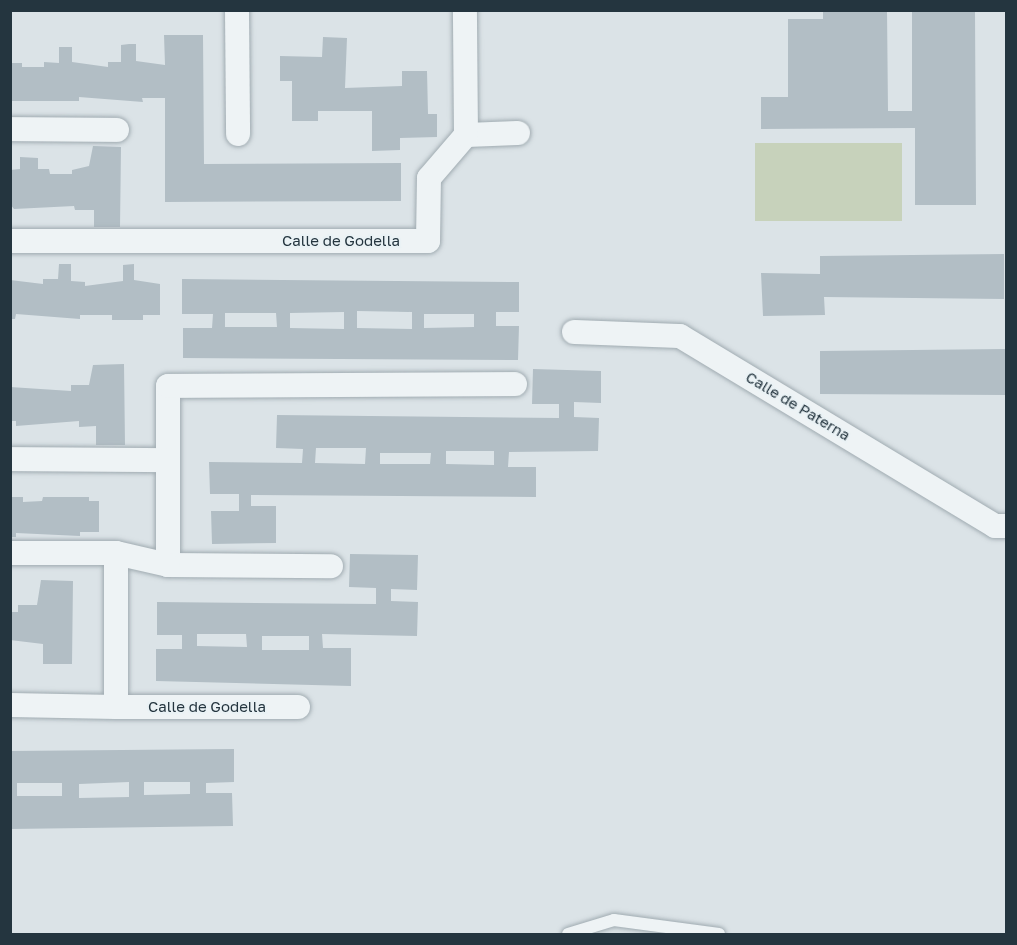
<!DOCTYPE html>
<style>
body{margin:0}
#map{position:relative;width:1017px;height:945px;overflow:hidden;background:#dbe3e7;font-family:"Golos Text",sans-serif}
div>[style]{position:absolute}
.green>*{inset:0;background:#c7d2bb}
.building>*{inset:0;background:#b2bec5}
.roads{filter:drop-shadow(0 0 2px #a0abb1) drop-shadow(0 0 2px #a0abb1)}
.lane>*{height:12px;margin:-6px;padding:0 6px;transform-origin:6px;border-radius:6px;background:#eef3f5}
.street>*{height:24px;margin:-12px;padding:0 12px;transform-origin:12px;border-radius:12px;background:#eef3f5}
span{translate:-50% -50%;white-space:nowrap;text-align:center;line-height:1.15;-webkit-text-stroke:4.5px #eaf2f5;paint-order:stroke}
.street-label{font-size:15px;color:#24353f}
.frame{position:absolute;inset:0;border:12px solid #24353f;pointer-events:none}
</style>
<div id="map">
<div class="green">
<i style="clip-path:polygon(755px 143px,902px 143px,902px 221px,755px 221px)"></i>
</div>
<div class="building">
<i style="clip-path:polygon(823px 10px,887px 10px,888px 111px,912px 111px,912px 10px,975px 10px,976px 205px,915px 205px,915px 128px,761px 129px,761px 97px,788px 97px,788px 19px,823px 19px)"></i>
<i style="clip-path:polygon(164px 35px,203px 35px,204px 164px,401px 163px,401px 201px,165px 202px,165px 98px,142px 98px,143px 102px,79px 97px,79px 101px,10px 101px,10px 63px,22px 63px,22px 67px,44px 67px,44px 62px,59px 63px,59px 47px,72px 47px,72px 62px,108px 67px,108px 62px,121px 62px,121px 45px,129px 44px,136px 44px,136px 61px,165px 65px)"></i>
<i style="clip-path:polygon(323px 37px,347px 38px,345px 88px,402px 86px,402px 71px,427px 71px,428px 114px,437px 114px,437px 137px,400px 138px,400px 150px,372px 151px,372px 111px,318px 111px,318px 121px,292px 121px,292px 81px,280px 81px,280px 56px,322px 57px)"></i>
<i style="clip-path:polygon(93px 146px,121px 147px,120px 227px,94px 227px,94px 210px,75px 210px,74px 206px,14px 209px,10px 204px,10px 170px,20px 169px,20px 157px,38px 158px,38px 169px,49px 169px,50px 174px,72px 174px,72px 170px,89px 166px)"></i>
<i style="clip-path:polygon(1004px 254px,1004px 299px,824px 297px,825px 315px,763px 316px,761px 273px,820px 274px,820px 256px)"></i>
<i style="clip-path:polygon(59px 264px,71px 264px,71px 281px,85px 282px,85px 286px,123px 281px,123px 265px,134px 264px,134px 280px,160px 284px,160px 315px,143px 315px,143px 320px,112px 320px,112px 315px,80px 315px,80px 319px,16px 314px,15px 319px,10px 319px,10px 280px,43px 284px,43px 279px,58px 279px)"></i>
<i style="clip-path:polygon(evenodd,182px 279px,519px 282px,519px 312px,496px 312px,496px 326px,519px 326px,518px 360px,183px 358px,183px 328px,212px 328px,213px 314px,182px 314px,182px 279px,357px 311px,412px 312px,412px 329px,357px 328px,357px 311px,182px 279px,344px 312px,344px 329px,290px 328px,290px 313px,344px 312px,182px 279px,225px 313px,276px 313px,277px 327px,225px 327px,225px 313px,182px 279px,424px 314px,474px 314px,474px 327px,424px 328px,424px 314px)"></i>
<i style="clip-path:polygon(1005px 349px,1005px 395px,820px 394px,820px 351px)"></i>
<i style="clip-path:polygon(124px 364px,125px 445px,96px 445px,96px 426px,79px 427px,79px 421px,16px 426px,16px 421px,10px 421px,10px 387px,71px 391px,71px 385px,89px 385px,93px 365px)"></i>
<i style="clip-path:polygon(evenodd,533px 369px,601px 371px,601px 403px,574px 402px,574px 417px,599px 418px,598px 451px,509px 452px,508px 467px,536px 467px,536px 497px,251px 495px,251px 506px,276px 506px,276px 543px,212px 544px,211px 511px,239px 511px,239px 494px,210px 494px,209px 462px,302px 463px,303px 449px,276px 448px,277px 415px,559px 418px,559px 404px,532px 404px,533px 369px,316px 448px,366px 448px,365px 464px,315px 463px,316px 448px,533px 369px,446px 451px,494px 451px,494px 465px,446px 464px,446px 451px,533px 369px,380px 453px,431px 453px,430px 464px,380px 464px,380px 453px)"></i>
<i style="clip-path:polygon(10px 497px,23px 497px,23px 502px,42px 501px,43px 497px,89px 497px,89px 501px,99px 501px,99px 532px,80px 532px,80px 536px,16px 533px,16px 537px,10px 537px)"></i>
<i style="clip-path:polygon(evenodd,350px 554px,418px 555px,417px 590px,391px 589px,391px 601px,418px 602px,417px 636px,322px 634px,323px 648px,351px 648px,351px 686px,156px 681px,156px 649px,182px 649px,182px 635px,157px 635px,157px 602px,376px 604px,376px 588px,349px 587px,350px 554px,197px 634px,246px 634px,247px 647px,197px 646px,197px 634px,350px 554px,262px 636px,309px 636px,309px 650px,262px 650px,262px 636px)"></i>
<i style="clip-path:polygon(41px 580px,73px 581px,72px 664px,43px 664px,43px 644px,10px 640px,10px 612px,18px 612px,18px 605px,37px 605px)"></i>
<i style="clip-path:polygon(evenodd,234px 749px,234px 782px,206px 783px,206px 793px,232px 793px,233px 826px,10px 829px,10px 751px,234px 749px,129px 782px,129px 797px,79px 798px,79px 784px,129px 782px,234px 749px,144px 782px,190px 782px,190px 794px,144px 795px,144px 782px,234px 749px,17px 783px,62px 783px,62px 796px,17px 796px,17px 783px)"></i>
</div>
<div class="roads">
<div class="lane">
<i style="left:568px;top:934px;width:48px;rotate:-16.9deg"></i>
<i style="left:614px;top:920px;width:106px;rotate:7.6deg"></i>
</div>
<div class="street">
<i style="left:237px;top:10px;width:124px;rotate:89.5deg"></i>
<i style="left:10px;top:129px;width:107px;rotate:0.5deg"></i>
<i style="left:466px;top:135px;width:52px;rotate:-2.2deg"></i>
<i style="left:10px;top:241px;width:418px"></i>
<i style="left:428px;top:241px;width:63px;rotate:-89.1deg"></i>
<i style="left:429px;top:178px;width:57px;rotate:-49.3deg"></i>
<i style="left:466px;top:135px;width:125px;rotate:-90.5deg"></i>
<i style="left:574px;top:332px;width:106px;rotate:2.2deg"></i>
<i style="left:680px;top:336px;width:368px;rotate:31.1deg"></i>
<i style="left:995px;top:526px;width:11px"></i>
<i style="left:10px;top:459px;width:158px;rotate:0.4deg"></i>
<i style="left:168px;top:460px;width:74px;rotate:-90deg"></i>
<i style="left:168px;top:386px;width:347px;rotate:-0.3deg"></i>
<i style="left:168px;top:460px;width:105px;rotate:90deg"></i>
<i style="left:168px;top:565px;width:163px;rotate:0.4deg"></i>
<i style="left:10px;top:553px;width:106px"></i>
<i style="left:116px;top:553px;width:53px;rotate:13deg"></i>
<i style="left:116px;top:553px;width:154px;rotate:90deg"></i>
<i style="left:116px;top:707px;width:182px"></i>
<i style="left:10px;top:705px;width:106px;rotate:1.1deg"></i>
</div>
</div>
<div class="street-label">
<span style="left:341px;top:241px">Calle de Godella</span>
<span style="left:798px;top:406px;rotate:31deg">Calle de Paterna</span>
<span style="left:207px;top:707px">Calle de Godella</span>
</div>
<div class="frame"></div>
</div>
